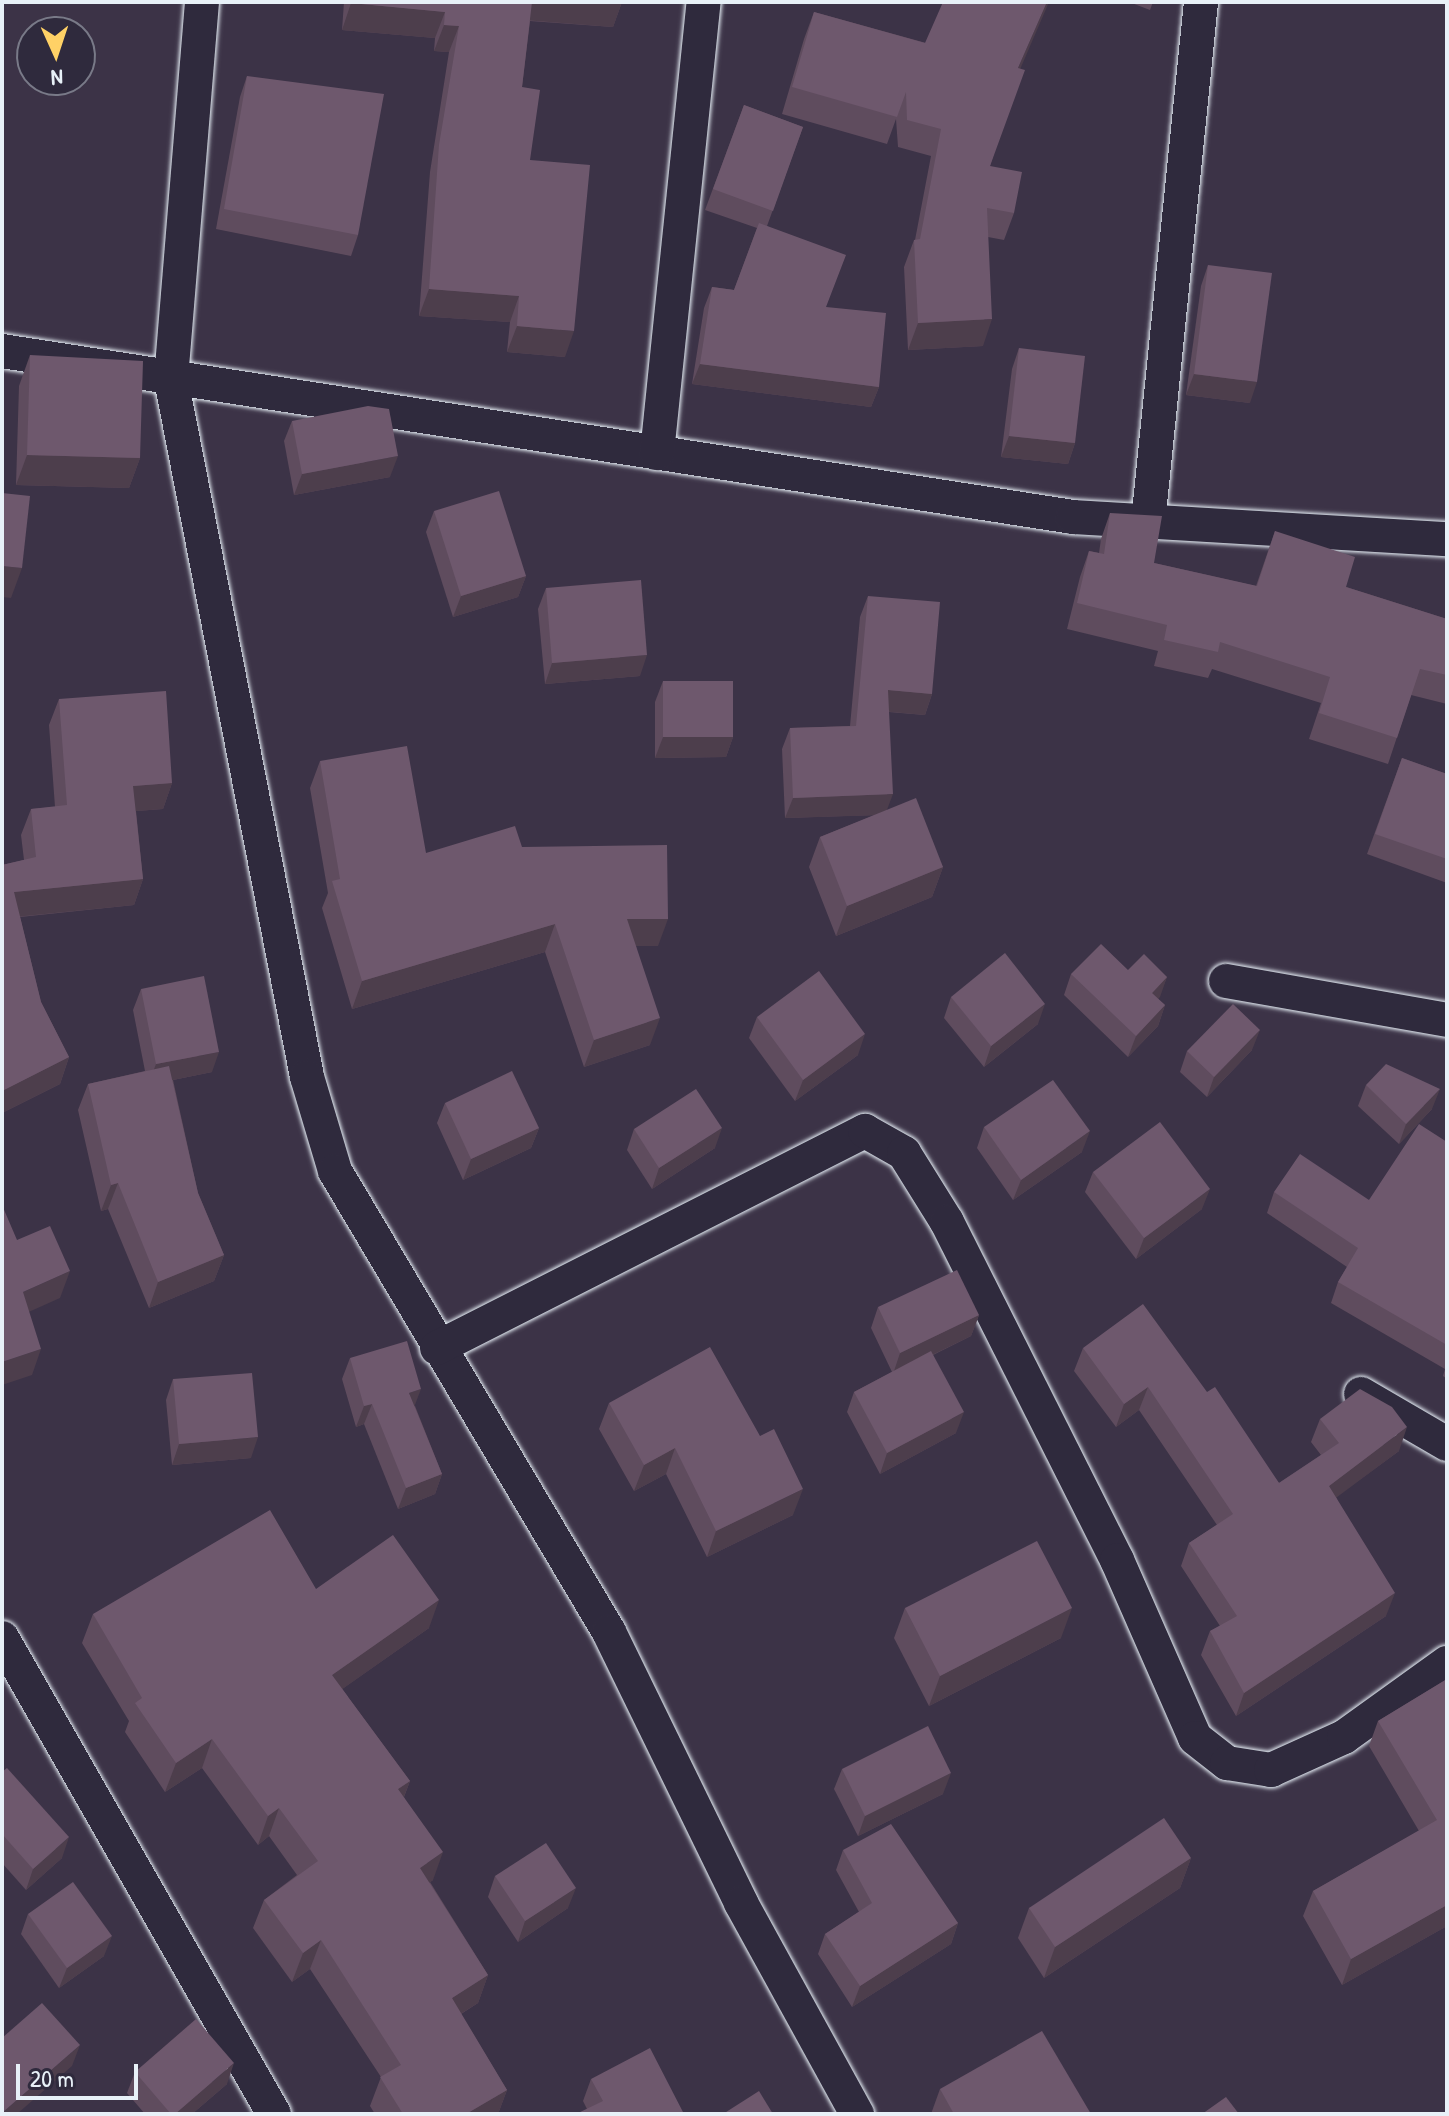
<!DOCTYPE html>
<style>
body{margin:0}
#map{position:relative;width:1449px;height:2116px;overflow:hidden;background:#3c3347;font-family:"Patrick Hand",sans-serif}
div>[style]{position:absolute}
.roads{filter:drop-shadow(0 0 2px #e8f1f8) drop-shadow(0 0 2px #e8f1f8)}
.street>*{height:34px;margin:-17px;padding:0 17px;transform-origin:17px;border-radius:17px;background:#2f2a3d}
.wall>*{inset:0;background:#5f4c5e}
.shaded-wall>*{inset:0;background:#4d3e4c}
.building>*{inset:0;background:#6e586d}
span{translate:-50% -50%;white-space:nowrap;text-align:center;line-height:1.15;-webkit-text-stroke:6px #2f2a3d;paint-order:stroke}
.frame{position:absolute;inset:0;border:4px solid #e8f1f8;pointer-events:none}
.north{position:absolute;left:16px;top:16px;width:80px;height:80px;box-sizing:border-box;background:#2f2a3d;border:2px solid #797a88;border-radius:50%;rotate:177deg;font-size:22px;font-weight:700;line-height:32px;text-align:center;color:#e8f1f8}
.north::after{content:'';display:block;margin:auto;width:28px;height:36px;background:#ffd166;clip-path:polygon(50% 0,100% 100%,50% 72%,0 100%)}
.scale{position:absolute;left:16px;top:2064px;width:122px;height:36px;box-sizing:border-box;border:4px solid #e8f1f8;border-top:0;padding-left:10px;font-size:24px;line-height:28px;white-space:nowrap;color:#e8f1f8;-webkit-text-stroke:6px #2f2a3d;paint-order:stroke}
</style>
<div id="map">
<div class="roads">
<div class="street">
<i style="left:202px;top:2px;width:378px;rotate:94.7deg"></i>
<i style="left:171px;top:379px;width:711px;rotate:78.97deg"></i>
<i style="left:307px;top:1077px;width:98px;rotate:73.4deg"></i>
<i style="left:335px;top:1171px;width:536px;rotate:59.27deg"></i>
<i style="left:609px;top:1632px;width:301px;rotate:64deg"></i>
<i style="left:741px;top:1903px;width:241px;rotate:61.2deg"></i>
<i style="left:2px;top:351px;width:1084px;rotate:8.81deg"></i>
<i style="left:1073px;top:517px;width:375px;rotate:3.4deg"></i>
<i style="left:657px;top:453px;width:453px;rotate:-84.1deg"></i>
<i style="left:1148px;top:523px;width:524px;rotate:-84.19deg"></i>
<i style="left:1226px;top:981px;width:224px;rotate:10deg"></i>
<i style="left:437px;top:1348px;width:480px;rotate:-26.9deg"></i>
<i style="left:865px;top:1131px;width:45px;rotate:29.4deg"></i>
<i style="left:904px;top:1153px;width:81px;rotate:58.1deg"></i>
<i style="left:947px;top:1222px;width:378px;rotate:63.3deg"></i>
<i style="left:1117px;top:1560px;width:194px;rotate:66.3deg"></i>
<i style="left:1195px;top:1738px;width:41px;rotate:38deg"></i>
<i style="left:1227px;top:1763px;width:45px;rotate:9deg"></i>
<i style="left:1271px;top:1770px;width:80px;rotate:-24.3deg"></i>
<i style="left:1344px;top:1737px;width:127px;rotate:-35.7deg"></i>
<i style="left:1361px;top:1394px;width:99px;rotate:30.2deg"></i>
<i style="left:2px;top:1638px;width:548px;rotate:60.26deg"></i>
</div>
</div>
<div class="wall">
<i style="clip-path:polygon(344px 2px,622px 2px,613px 27px,530px 21px,522px 87px,530px 160px,565px 357px,507px 352px,510px 322px,419px 316px,430px 172px,449px 52px,434px 51px,435px 38px,342px 30px)"></i>
<i style="clip-path:polygon(1129px 2px,1153px 2px,1150px 10px)"></i>
<i style="clip-path:polygon(814px 12px,1020px 69px,990px 166px,1014px 213px,1004px 240px,988px 237px,983px 346px,908px 350px,904px 267px,914px 240px,915px 240px,931px 156px,898px 147px,896px 119px,887px 144px,782px 114px,804px 39px)"></i>
<i style="clip-path:polygon(247px 76px,358px 235px,351px 256px,216px 229px,240px 97px)"></i>
<i style="clip-path:polygon(744px 105px,803px 127px,767px 226px,826px 307px,879px 387px,871px 407px,692px 384px,704px 308px,712px 287px,734px 290px,757px 228px,705px 210px)"></i>
<i style="clip-path:polygon(1208px 265px,1250px 403px,1186px 395px,1201px 286px)"></i>
<i style="clip-path:polygon(1019px 348px,1075px 443px,1068px 464px,1001px 457px,1012px 369px)"></i>
<i style="clip-path:polygon(30px 355px,140px 458px,129px 488px,16px 485px,19px 386px)"></i>
<i style="clip-path:polygon(292px 421px,390px 477px,294px 495px,284px 441px)"></i>
<i style="clip-path:polygon(434px 511px,526px 576px,518px 597px,453px 617px,426px 532px)"></i>
<i style="clip-path:polygon(1110px 513px,1154px 563px,1256px 586px,1275px 531px,1346px 587px,1447px 619px,1447px 704px,1411px 695px,1388px 764px,1309px 739px,1321px 703px,1212px 669px,1208px 678px,1154px 666px,1158px 651px,1067px 629px,1080px 577px,1089px 551px,1099px 553px,1101px 539px)"></i>
<i style="clip-path:polygon(546px 588px,640px 676px,545px 684px,538px 609px)"></i>
<i style="clip-path:polygon(868px 596px,932px 694px,925px 715px,889px 712px,887px 810px,943px 867px,932px 897px,836px 936px,809px 867px,820px 837px,875px 815px,785px 818px,782px 749px,790px 728px,850px 726px,860px 617px)"></i>
<i style="clip-path:polygon(663px 681px,733px 737px,726px 757px,655px 758px,655px 702px)"></i>
<i style="clip-path:polygon(59px 699px,172px 783px,163px 809px,136px 811px,143px 879px,134px 905px,20px 917px,41px 1002px,69px 1057px,60px 1084px,2px 1113px,2px 865px,24px 860px,21px 835px,31px 809px,55px 807px,49px 725px)"></i>
<i style="clip-path:polygon(1402px 758px,1447px 774px,1447px 883px,1367px 854px)"></i>
<i style="clip-path:polygon(320px 761px,426px 853px,522px 847px,658px 946px,636px 946px,650px 1045px,584px 1067px,545px 952px,352px 1009px,322px 908px,328px 893px,310px 788px)"></i>
<i style="clip-path:polygon(1128px 970px,1167px 977px,1158px 999px,1165px 1005px,1158px 1026px,1128px 1057px,1064px 995px,1071px 974px)"></i>
<i style="clip-path:polygon(141px 989px,212px 1072px,173px 1080px,198px 1193px,224px 1255px,214px 1281px,149px 1308px,108px 1209px,101px 1211px,78px 1110px,88px 1084px,145px 1071px,133px 1010px)"></i>
<i style="clip-path:polygon(951px 997px,1038px 1024px,984px 1067px,944px 1018px)"></i>
<i style="clip-path:polygon(757px 1017px,858px 1055px,795px 1101px,749px 1038px)"></i>
<i style="clip-path:polygon(1252px 1050px,1207px 1097px,1180px 1072px,1187px 1051px)"></i>
<i style="clip-path:polygon(1366px 1085px,1432px 1109px,1399px 1144px,1358px 1106px)"></i>
<i style="clip-path:polygon(445px 1103px,539px 1128px,531px 1148px,463px 1180px,437px 1123px)"></i>
<i style="clip-path:polygon(984px 1127px,1082px 1152px,1013px 1200px,977px 1148px)"></i>
<i style="clip-path:polygon(634px 1129px,715px 1148px,652px 1189px,627px 1150px)"></i>
<i style="clip-path:polygon(1447px 1142px,1447px 1379px,1443px 1376px,1445px 1369px,1331px 1303px,1338px 1282px,1347px 1267px,1267px 1213px,1274px 1192px,1369px 1200px)"></i>
<i style="clip-path:polygon(1093px 1172px,1202px 1209px,1136px 1259px,1085px 1192px)"></i>
<i style="clip-path:polygon(878px 1307px,979px 1315px,971px 1336px,933px 1355px,956px 1433px,880px 1474px,847px 1412px,854px 1392px,892px 1372px,871px 1328px)"></i>
<i style="clip-path:polygon(1083px 1348px,1207px 1392px,1279px 1483px,1321px 1455px,1311px 1442px,1320px 1419px,1399px 1451px,1336px 1497px,1386px 1616px,1236px 1716px,1201px 1655px,1210px 1631px,1220px 1626px,1181px 1566px,1189px 1543px,1217px 1525px,1139px 1410px,1116px 1427px,1074px 1371px)"></i>
<i style="clip-path:polygon(350px 1358px,415px 1406px,442px 1474px,435px 1494px,398px 1509px,364px 1424px,356px 1427px,342px 1379px)"></i>
<i style="clip-path:polygon(173px 1379px,251px 1458px,172px 1465px,166px 1400px)"></i>
<i style="clip-path:polygon(609px 1403px,793px 1515px,707px 1557px,666px 1474px,634px 1491px,599px 1429px)"></i>
<i style="clip-path:polygon(316px 1589px,429px 1628px,342px 1689px,410px 1781px,404px 1797px,433px 1880px,430px 1882px,488px 1975px,478px 2003px,461px 2014px,507px 2090px,498px 2114px,375px 2114px,370px 2106px,381px 2077px,310px 1969px,292px 1982px,253px 1928px,264px 1900px,297px 1875px,269px 1836px,258px 1845px,202px 1768px,165px 1792px,125px 1732px,129px 1721px,82px 1643px,93px 1614px)"></i>
<i style="clip-path:polygon(905px 1608px,1061px 1638px,929px 1706px,894px 1638px)"></i>
<i style="clip-path:polygon(1447px 1679px,1447px 1926px,1342px 1985px,1303px 1916px,1313px 1891px,1419px 1831px,1369px 1746px,1378px 1721px)"></i>
<i style="clip-path:polygon(842px 1769px,943px 1794px,858px 1836px,834px 1789px)"></i>
<i style="clip-path:polygon(2px 1772px,62px 1858px,26px 1890px,2px 1863px)"></i>
<i style="clip-path:polygon(843px 1850px,958px 1923px,951px 1944px,852px 2007px,818px 1954px,825px 1934px,859px 1912px,836px 1870px)"></i>
<i style="clip-path:polygon(1191px 1858px,1180px 1888px,1044px 1978px,1018px 1938px,1029px 1908px)"></i>
<i style="clip-path:polygon(495px 1876px,568px 1908px,518px 1942px,488px 1897px)"></i>
<i style="clip-path:polygon(28px 1914px,104px 1956px,59px 1988px,21px 1934px)"></i>
<i style="clip-path:polygon(135px 2072px,227px 2084px,192px 2114px,145px 2114px,127px 2093px)"></i>
<i style="clip-path:polygon(591px 2079px,684px 2114px,587px 2109px,583px 2101px)"></i>
<i style="clip-path:polygon(940px 2089px,1091px 2114px,931px 2114px)"></i>
</div>
<div class="shaded-wall">
<i style="clip-path:polygon(530px 2px,622px 2px,613px 27px,524px 20px)"></i>
<i style="clip-path:polygon(1047px 2px,1049px 2px,1009px 95px,1018px 68px)"></i>
<i style="clip-path:polygon(351px 3px,445px 12px,435px 38px,342px 30px)"></i>
<i style="clip-path:polygon(444px 25px,459px 26px,449px 52px,434px 51px)"></i>
<i style="clip-path:polygon(429px 289px,519px 296px,510px 322px,419px 316px)"></i>
<i style="clip-path:polygon(992px 319px,983px 346px,908px 350px,918px 323px)"></i>
<i style="clip-path:polygon(517px 326px,574px 331px,565px 357px,507px 352px)"></i>
<i style="clip-path:polygon(700px 364px,879px 387px,871px 407px,692px 384px)"></i>
<i style="clip-path:polygon(1194px 374px,1257px 382px,1250px 403px,1186px 395px)"></i>
<i style="clip-path:polygon(1009px 436px,1075px 443px,1068px 464px,1001px 457px)"></i>
<i style="clip-path:polygon(27px 455px,140px 458px,129px 488px,16px 485px)"></i>
<i style="clip-path:polygon(398px 456px,390px 477px,294px 495px,302px 474px)"></i>
<i style="clip-path:polygon(2px 566px,22px 568px,11px 598px,2px 597px)"></i>
<i style="clip-path:polygon(526px 576px,518px 597px,453px 617px,461px 596px)"></i>
<i style="clip-path:polygon(647px 655px,640px 676px,545px 684px,552px 663px)"></i>
<i style="clip-path:polygon(888px 690px,932px 694px,925px 715px,881px 711px)"></i>
<i style="clip-path:polygon(663px 737px,733px 737px,726px 757px,655px 758px)"></i>
<i style="clip-path:polygon(172px 783px,163px 809px,123px 812px,133px 786px)"></i>
<i style="clip-path:polygon(893px 794px,885px 815px,785px 818px,793px 798px)"></i>
<i style="clip-path:polygon(943px 867px,932px 897px,836px 936px,847px 906px)"></i>
<i style="clip-path:polygon(143px 879px,134px 905px,5px 918px,14px 892px)"></i>
<i style="clip-path:polygon(627px 919px,668px 919px,658px 946px,617px 946px)"></i>
<i style="clip-path:polygon(555px 924px,545px 952px,352px 1009px,362px 981px)"></i>
<i style="clip-path:polygon(1167px 977px,1160px 997px,1144px 1013px,1152px 993px)"></i>
<i style="clip-path:polygon(1045px 1004px,1038px 1024px,984px 1067px,991px 1046px)"></i>
<i style="clip-path:polygon(1165px 1005px,1158px 1026px,1128px 1057px,1136px 1036px)"></i>
<i style="clip-path:polygon(660px 1018px,650px 1045px,584px 1067px,594px 1040px)"></i>
<i style="clip-path:polygon(1260px 1030px,1252px 1050px,1207px 1097px,1214px 1077px)"></i>
<i style="clip-path:polygon(865px 1034px,858px 1055px,795px 1101px,803px 1080px)"></i>
<i style="clip-path:polygon(219px 1052px,212px 1072px,148px 1085px,156px 1064px)"></i>
<i style="clip-path:polygon(69px 1057px,60px 1084px,2px 1113px,2px 1091px)"></i>
<i style="clip-path:polygon(1440px 1089px,1432px 1109px,1399px 1144px,1406px 1124px)"></i>
<i style="clip-path:polygon(539px 1128px,531px 1148px,463px 1180px,471px 1159px)"></i>
<i style="clip-path:polygon(722px 1128px,715px 1148px,652px 1189px,659px 1168px)"></i>
<i style="clip-path:polygon(1090px 1131px,1082px 1152px,1013px 1200px,1021px 1180px)"></i>
<i style="clip-path:polygon(118px 1183px,108px 1209px,101px 1211px,111px 1185px)"></i>
<i style="clip-path:polygon(1210px 1189px,1202px 1209px,1136px 1259px,1144px 1238px)"></i>
<i style="clip-path:polygon(224px 1255px,214px 1281px,149px 1308px,158px 1282px)"></i>
<i style="clip-path:polygon(70px 1271px,60px 1298px,13px 1319px,23px 1292px)"></i>
<i style="clip-path:polygon(979px 1315px,971px 1336px,893px 1374px,900px 1353px)"></i>
<i style="clip-path:polygon(41px 1349px,32px 1375px,2px 1385px,2px 1362px)"></i>
<i style="clip-path:polygon(1148px 1387px,1139px 1410px,1116px 1427px,1124px 1404px)"></i>
<i style="clip-path:polygon(421px 1389px,413px 1410px,409px 1393px)"></i>
<i style="clip-path:polygon(372px 1404px,364px 1424px,356px 1427px,364px 1406px)"></i>
<i style="clip-path:polygon(964px 1412px,956px 1433px,880px 1474px,887px 1453px)"></i>
<i style="clip-path:polygon(1407px 1427px,1399px 1451px,1321px 1509px,1329px 1486px)"></i>
<i style="clip-path:polygon(258px 1437px,251px 1458px,172px 1465px,179px 1444px)"></i>
<i style="clip-path:polygon(675px 1448px,666px 1474px,634px 1491px,644px 1465px)"></i>
<i style="clip-path:polygon(442px 1474px,435px 1494px,398px 1509px,406px 1488px)"></i>
<i style="clip-path:polygon(803px 1489px,793px 1515px,707px 1557px,716px 1531px)"></i>
<i style="clip-path:polygon(1395px 1593px,1386px 1616px,1236px 1716px,1244px 1693px)"></i>
<i style="clip-path:polygon(439px 1600px,429px 1628px,321px 1704px,332px 1675px)"></i>
<i style="clip-path:polygon(1072px 1608px,1061px 1638px,929px 1706px,940px 1676px)"></i>
<i style="clip-path:polygon(212px 1739px,202px 1768px,165px 1792px,176px 1763px)"></i>
<i style="clip-path:polygon(951px 1773px,943px 1794px,858px 1836px,865px 1816px)"></i>
<i style="clip-path:polygon(410px 1781px,399px 1809px,398px 1789px)"></i>
<i style="clip-path:polygon(279px 1808px,269px 1836px,258px 1845px,268px 1816px)"></i>
<i style="clip-path:polygon(69px 1837px,62px 1858px,26px 1890px,33px 1869px)"></i>
<i style="clip-path:polygon(443px 1852px,433px 1880px,410px 1897px,420px 1868px)"></i>
<i style="clip-path:polygon(1191px 1858px,1180px 1888px,1044px 1978px,1055px 1947px)"></i>
<i style="clip-path:polygon(576px 1888px,568px 1908px,518px 1942px,525px 1921px)"></i>
<i style="clip-path:polygon(1447px 1905px,1447px 1926px,1342px 1985px,1351px 1959px)"></i>
<i style="clip-path:polygon(958px 1923px,951px 1944px,852px 2007px,860px 1986px)"></i>
<i style="clip-path:polygon(112px 1936px,104px 1956px,59px 1988px,67px 1968px)"></i>
<i style="clip-path:polygon(321px 1940px,310px 1969px,292px 1982px,303px 1953px)"></i>
<i style="clip-path:polygon(488px 1975px,478px 2003px,441px 2026px,452px 1998px)"></i>
<i style="clip-path:polygon(80px 2045px,72px 2066px,17px 2114px,2px 2114px,2px 2113px)"></i>
<i style="clip-path:polygon(234px 2063px,227px 2084px,192px 2114px,175px 2114px)"></i>
<i style="clip-path:polygon(507px 2090px,498px 2114px,466px 2114px)"></i>
</div>
<div class="building">
<i style="clip-path:polygon(352px 2px,532px 2px,522px 87px,540px 90px,530px 160px,590px 165px,574px 331px,517px 326px,519px 296px,429px 289px,439px 145px,459px 26px,444px 25px,445px 12px,351px 3px)"></i>
<i style="clip-path:polygon(943px 2px,1047px 2px,1018px 68px,1025px 70px,990px 166px,1022px 172px,1014px 213px,987px 208px,992px 319px,918px 323px,914px 240px,920px 239px,941px 129px,907px 120px,906px 92px,897px 117px,792px 87px,814px 12px,925px 43px)"></i>
<i style="clip-path:polygon(247px 76px,384px 94px,358px 235px,224px 209px)"></i>
<i style="clip-path:polygon(744px 105px,803px 127px,773px 211px,713px 189px)"></i>
<i style="clip-path:polygon(759px 223px,846px 255px,826px 307px,886px 313px,879px 387px,700px 364px,712px 287px,734px 290px)"></i>
<i style="clip-path:polygon(1208px 265px,1272px 273px,1257px 382px,1194px 374px)"></i>
<i style="clip-path:polygon(1019px 348px,1085px 356px,1075px 443px,1009px 436px)"></i>
<i style="clip-path:polygon(30px 355px,143px 361px,140px 458px,27px 455px)"></i>
<i style="clip-path:polygon(368px 406px,389px 409px,398px 456px,302px 474px,292px 421px)"></i>
<i style="clip-path:polygon(499px 491px,526px 576px,461px 596px,434px 511px)"></i>
<i style="clip-path:polygon(2px 493px,30px 496px,22px 568px,2px 566px)"></i>
<i style="clip-path:polygon(1110px 513px,1162px 516px,1154px 563px,1257px 586px,1275px 531px,1355px 557px,1346px 587px,1447px 619px,1447px 675px,1420px 669px,1397px 738px,1319px 713px,1330px 677px,1220px 642px,1218px 652px,1164px 640px,1167px 625px,1077px 603px,1089px 551px,1104px 554px)"></i>
<i style="clip-path:polygon(641px 580px,647px 655px,552px 663px,546px 588px)"></i>
<i style="clip-path:polygon(868px 596px,940px 602px,932px 694px,888px 690px,893px 794px,793px 798px,790px 728px,856px 726px)"></i>
<i style="clip-path:polygon(663px 681px,733px 681px,733px 737px,663px 737px)"></i>
<i style="clip-path:polygon(166px 691px,172px 783px,133px 786px,143px 879px,14px 892px,41px 1002px,69px 1057px,2px 1091px,2px 865px,36px 857px,31px 809px,67px 805px,59px 699px)"></i>
<i style="clip-path:polygon(407px 746px,426px 853px,515px 826px,522px 847px,667px 845px,668px 919px,627px 919px,660px 1018px,594px 1040px,555px 924px,362px 981px,332px 881px,340px 879px,320px 761px)"></i>
<i style="clip-path:polygon(1402px 758px,1447px 774px,1447px 859px,1375px 834px)"></i>
<i style="clip-path:polygon(916px 798px,943px 867px,847px 906px,820px 837px)"></i>
<i style="clip-path:polygon(1101px 944px,1128px 970px,1144px 954px,1167px 977px,1152px 993px,1165px 1005px,1136px 1036px,1071px 974px)"></i>
<i style="clip-path:polygon(1005px 953px,1045px 1004px,991px 1046px,951px 997px)"></i>
<i style="clip-path:polygon(819px 971px,865px 1034px,803px 1080px,757px 1017px)"></i>
<i style="clip-path:polygon(204px 976px,219px 1052px,156px 1064px,141px 989px)"></i>
<i style="clip-path:polygon(1233px 1004px,1260px 1030px,1214px 1077px,1187px 1051px)"></i>
<i style="clip-path:polygon(1386px 1064px,1440px 1089px,1406px 1124px,1366px 1085px)"></i>
<i style="clip-path:polygon(169px 1066px,198px 1193px,224px 1255px,158px 1282px,118px 1183px,111px 1185px,88px 1084px)"></i>
<i style="clip-path:polygon(512px 1071px,539px 1128px,471px 1159px,445px 1103px)"></i>
<i style="clip-path:polygon(1053px 1080px,1090px 1131px,1021px 1180px,984px 1127px)"></i>
<i style="clip-path:polygon(696px 1089px,722px 1128px,659px 1168px,634px 1129px)"></i>
<i style="clip-path:polygon(1160px 1122px,1210px 1189px,1144px 1238px,1093px 1172px)"></i>
<i style="clip-path:polygon(1419px 1124px,1447px 1142px,1447px 1345px,1338px 1282px,1358px 1248px,1274px 1192px,1300px 1154px,1369px 1200px)"></i>
<i style="clip-path:polygon(2px 1205px,17px 1240px,50px 1226px,70px 1271px,23px 1292px,41px 1349px,2px 1362px)"></i>
<i style="clip-path:polygon(957px 1270px,979px 1315px,900px 1353px,878px 1307px)"></i>
<i style="clip-path:polygon(1143px 1304px,1207px 1392px,1215px 1387px,1279px 1483px,1339px 1443px,1320px 1419px,1360px 1389px,1392px 1407px,1407px 1427px,1329px 1486px,1395px 1593px,1244px 1693px,1210px 1631px,1237px 1616px,1189px 1543px,1233px 1514px,1148px 1387px,1124px 1404px,1083px 1348px)"></i>
<i style="clip-path:polygon(407px 1341px,421px 1389px,409px 1393px,442px 1474px,406px 1488px,372px 1404px,364px 1406px,350px 1358px)"></i>
<i style="clip-path:polygon(710px 1347px,760px 1436px,774px 1429px,803px 1489px,716px 1531px,675px 1448px,644px 1465px,609px 1403px)"></i>
<i style="clip-path:polygon(931px 1351px,964px 1412px,887px 1453px,854px 1392px)"></i>
<i style="clip-path:polygon(252px 1373px,258px 1437px,179px 1444px,173px 1379px)"></i>
<i style="clip-path:polygon(270px 1510px,316px 1589px,393px 1535px,439px 1600px,332px 1675px,410px 1781px,398px 1789px,443px 1852px,420px 1868px,488px 1975px,452px 1998px,507px 2090px,466px 2114px,403px 2114px,380px 2077px,401px 2065px,321px 1940px,303px 1953px,264px 1900px,318px 1861px,279px 1808px,268px 1816px,212px 1739px,176px 1763px,135px 1703px,142px 1698px,93px 1614px)"></i>
<i style="clip-path:polygon(1037px 1541px,1072px 1608px,940px 1676px,905px 1608px)"></i>
<i style="clip-path:polygon(1447px 1679px,1447px 1905px,1351px 1959px,1313px 1891px,1437px 1820px,1378px 1721px)"></i>
<i style="clip-path:polygon(928px 1726px,951px 1773px,865px 1816px,842px 1769px)"></i>
<i style="clip-path:polygon(7px 1768px,69px 1837px,33px 1869px,2px 1834px,2px 1772px)"></i>
<i style="clip-path:polygon(1164px 1818px,1191px 1858px,1055px 1947px,1029px 1908px)"></i>
<i style="clip-path:polygon(891px 1824px,958px 1923px,860px 1986px,825px 1934px,872px 1903px,843px 1850px)"></i>
<i style="clip-path:polygon(546px 1843px,576px 1888px,525px 1921px,495px 1876px)"></i>
<i style="clip-path:polygon(73px 1882px,112px 1936px,67px 1968px,28px 1914px)"></i>
<i style="clip-path:polygon(42px 2003px,80px 2045px,2px 2113px,2px 2038px)"></i>
<i style="clip-path:polygon(196px 2019px,234px 2063px,175px 2114px,171px 2114px,135px 2072px)"></i>
<i style="clip-path:polygon(1042px 2031px,1091px 2114px,954px 2114px,940px 2089px)"></i>
<i style="clip-path:polygon(650px 2048px,684px 2114px,576px 2114px,603px 2101px,591px 2079px)"></i>
<i style="clip-path:polygon(759px 2091px,773px 2114px,723px 2114px)"></i>
<i style="clip-path:polygon(1226px 2097px,1239px 2114px,1202px 2114px)"></i>
</div>
<div class="frame"></div>
<div class="north">N</div>
<div class="scale">20 m</div>
</div>
